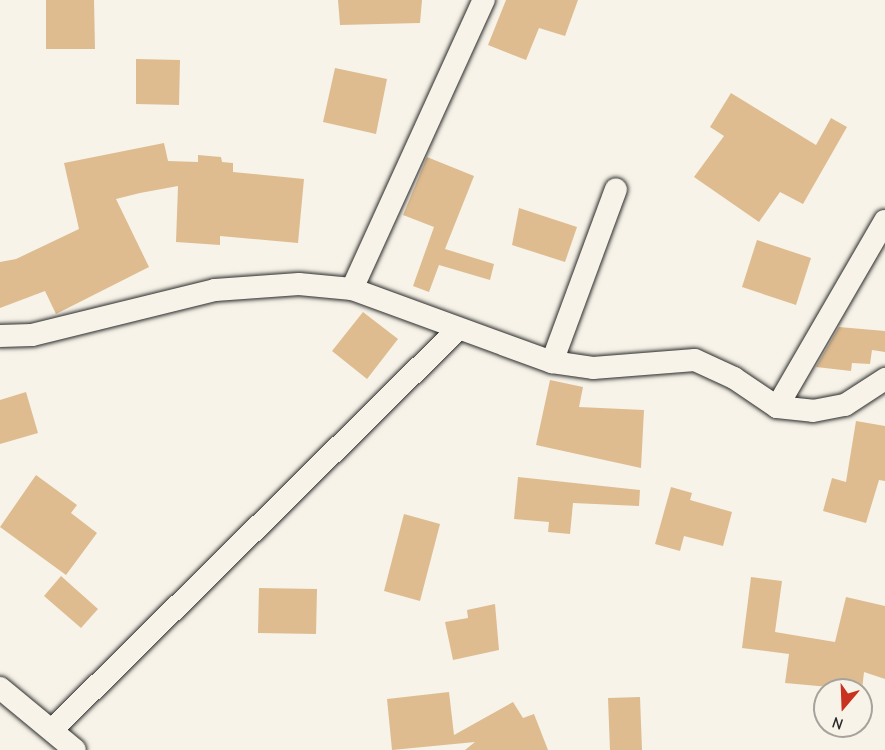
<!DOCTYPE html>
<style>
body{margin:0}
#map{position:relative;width:885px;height:750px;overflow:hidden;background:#f7f3e8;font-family:"Comic Neue",sans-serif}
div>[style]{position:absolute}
.building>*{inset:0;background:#debc90}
.roads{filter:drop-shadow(0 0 2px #2b2b2b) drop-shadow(0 0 2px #2b2b2b)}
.minor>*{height:22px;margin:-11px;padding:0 11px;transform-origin:11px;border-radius:11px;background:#f7f3e8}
span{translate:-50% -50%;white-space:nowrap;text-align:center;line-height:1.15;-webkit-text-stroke:4.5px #f7f3e8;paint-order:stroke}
.north{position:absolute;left:813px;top:678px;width:60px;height:60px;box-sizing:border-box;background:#f7f3e8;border:2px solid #a5a39c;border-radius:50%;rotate:199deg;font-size:16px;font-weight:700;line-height:24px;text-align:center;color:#2b2b2b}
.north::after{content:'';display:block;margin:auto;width:21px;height:27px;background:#c8321e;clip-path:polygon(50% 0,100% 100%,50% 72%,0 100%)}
</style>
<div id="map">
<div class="building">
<i style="clip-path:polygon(46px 0,94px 0,95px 49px,46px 49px)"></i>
<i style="clip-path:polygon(338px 0,422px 0,420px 23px,340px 25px)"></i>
<i style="clip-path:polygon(506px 0,578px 0,565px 36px,539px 28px,526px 60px,488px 45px)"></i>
<i style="clip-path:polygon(136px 59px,180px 60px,179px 105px,136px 104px)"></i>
<i style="clip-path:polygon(335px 68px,387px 79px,376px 134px,323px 122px)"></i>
<i style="clip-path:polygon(731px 93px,816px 145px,831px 118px,847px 127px,803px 204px,780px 192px,759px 222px,694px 177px,724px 136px,710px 127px)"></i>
<i style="clip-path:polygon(164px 143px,168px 161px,198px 162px,198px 155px,221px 157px,222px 162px,233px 163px,233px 172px,304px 179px,298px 243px,220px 236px,220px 245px,176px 242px,178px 186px,140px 193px,116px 199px,149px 267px,56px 314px,45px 291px,0 308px,0 262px,16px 259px,79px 229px,64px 163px)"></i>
<i style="clip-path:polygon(427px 157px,474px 176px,445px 249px,494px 264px,490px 280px,439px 265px,429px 292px,413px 286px,434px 227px,403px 215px)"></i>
<i style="clip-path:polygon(519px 208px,577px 227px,565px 262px,512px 245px)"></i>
<i style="clip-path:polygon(757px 240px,811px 258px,796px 305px,742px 287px)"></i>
<i style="clip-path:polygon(363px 312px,398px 339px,367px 379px,332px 351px)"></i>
<i style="clip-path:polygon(839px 327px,885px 331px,885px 352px,872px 350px,870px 364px,852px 363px,851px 371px,816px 367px)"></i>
<i style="clip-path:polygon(550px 380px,583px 387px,579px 407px,644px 410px,641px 468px,536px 445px)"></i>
<i style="clip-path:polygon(26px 392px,38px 433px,0 444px,0 400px)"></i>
<i style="clip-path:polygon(856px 421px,885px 426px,885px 481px,879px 480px,866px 523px,823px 511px,832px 478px,846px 482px)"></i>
<i style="clip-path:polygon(36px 475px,77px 505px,71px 513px,97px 533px,66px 575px,0 527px)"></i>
<i style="clip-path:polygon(518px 477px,640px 490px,639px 506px,573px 503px,570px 534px,548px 532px,549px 522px,514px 519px)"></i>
<i style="clip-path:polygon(671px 487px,692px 493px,690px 500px,732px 512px,723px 546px,684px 536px,680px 551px,655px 544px)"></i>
<i style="clip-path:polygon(404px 514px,440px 524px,420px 601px,384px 591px)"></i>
<i style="clip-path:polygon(61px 576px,98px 609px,81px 628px,44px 596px)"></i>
<i style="clip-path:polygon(751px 577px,782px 581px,775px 632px,835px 642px,846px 597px,885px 606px,885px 679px,864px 672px,862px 690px,785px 683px,789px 654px,742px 648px)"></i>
<i style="clip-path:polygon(259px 588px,317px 589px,316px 634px,258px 633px)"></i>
<i style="clip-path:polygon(495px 604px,499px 650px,453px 660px,445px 622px,468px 618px,467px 610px)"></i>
<i style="clip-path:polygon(449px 692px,454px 735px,513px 702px,523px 718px,534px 714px,548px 750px,465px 750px,475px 742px,392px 750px,387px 699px)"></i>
<i style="clip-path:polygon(640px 697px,642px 750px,610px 750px,608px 698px)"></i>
</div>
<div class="roads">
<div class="minor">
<i style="left:352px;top:289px;width:318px;rotate:-65.5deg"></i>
<i style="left:0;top:336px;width:32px;rotate:-2deg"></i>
<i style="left:32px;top:335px;width:188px;rotate:-13.8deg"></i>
<i style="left:215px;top:290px;width:84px;rotate:-4.1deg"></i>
<i style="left:299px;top:284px;width:53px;rotate:5.4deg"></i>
<i style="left:352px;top:289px;width:213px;rotate:20.1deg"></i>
<i style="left:552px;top:362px;width:41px;rotate:8.3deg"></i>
<i style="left:593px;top:368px;width:102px;rotate:-4.5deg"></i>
<i style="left:695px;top:360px;width:43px;rotate:24.8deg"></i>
<i style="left:734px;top:378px;width:52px;rotate:34deg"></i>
<i style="left:777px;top:407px;width:36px;rotate:6deg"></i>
<i style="left:813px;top:411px;width:33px;rotate:-11deg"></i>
<i style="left:845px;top:405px;width:48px;rotate:-33deg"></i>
<i style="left:552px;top:362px;width:184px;rotate:-69.7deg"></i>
<i style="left:777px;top:407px;width:215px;rotate:-59.9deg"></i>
<i style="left:0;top:688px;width:97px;rotate:39.6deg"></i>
<i style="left:54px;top:728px;width:568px;rotate:-44.64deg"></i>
</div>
</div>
<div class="north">N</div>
</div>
